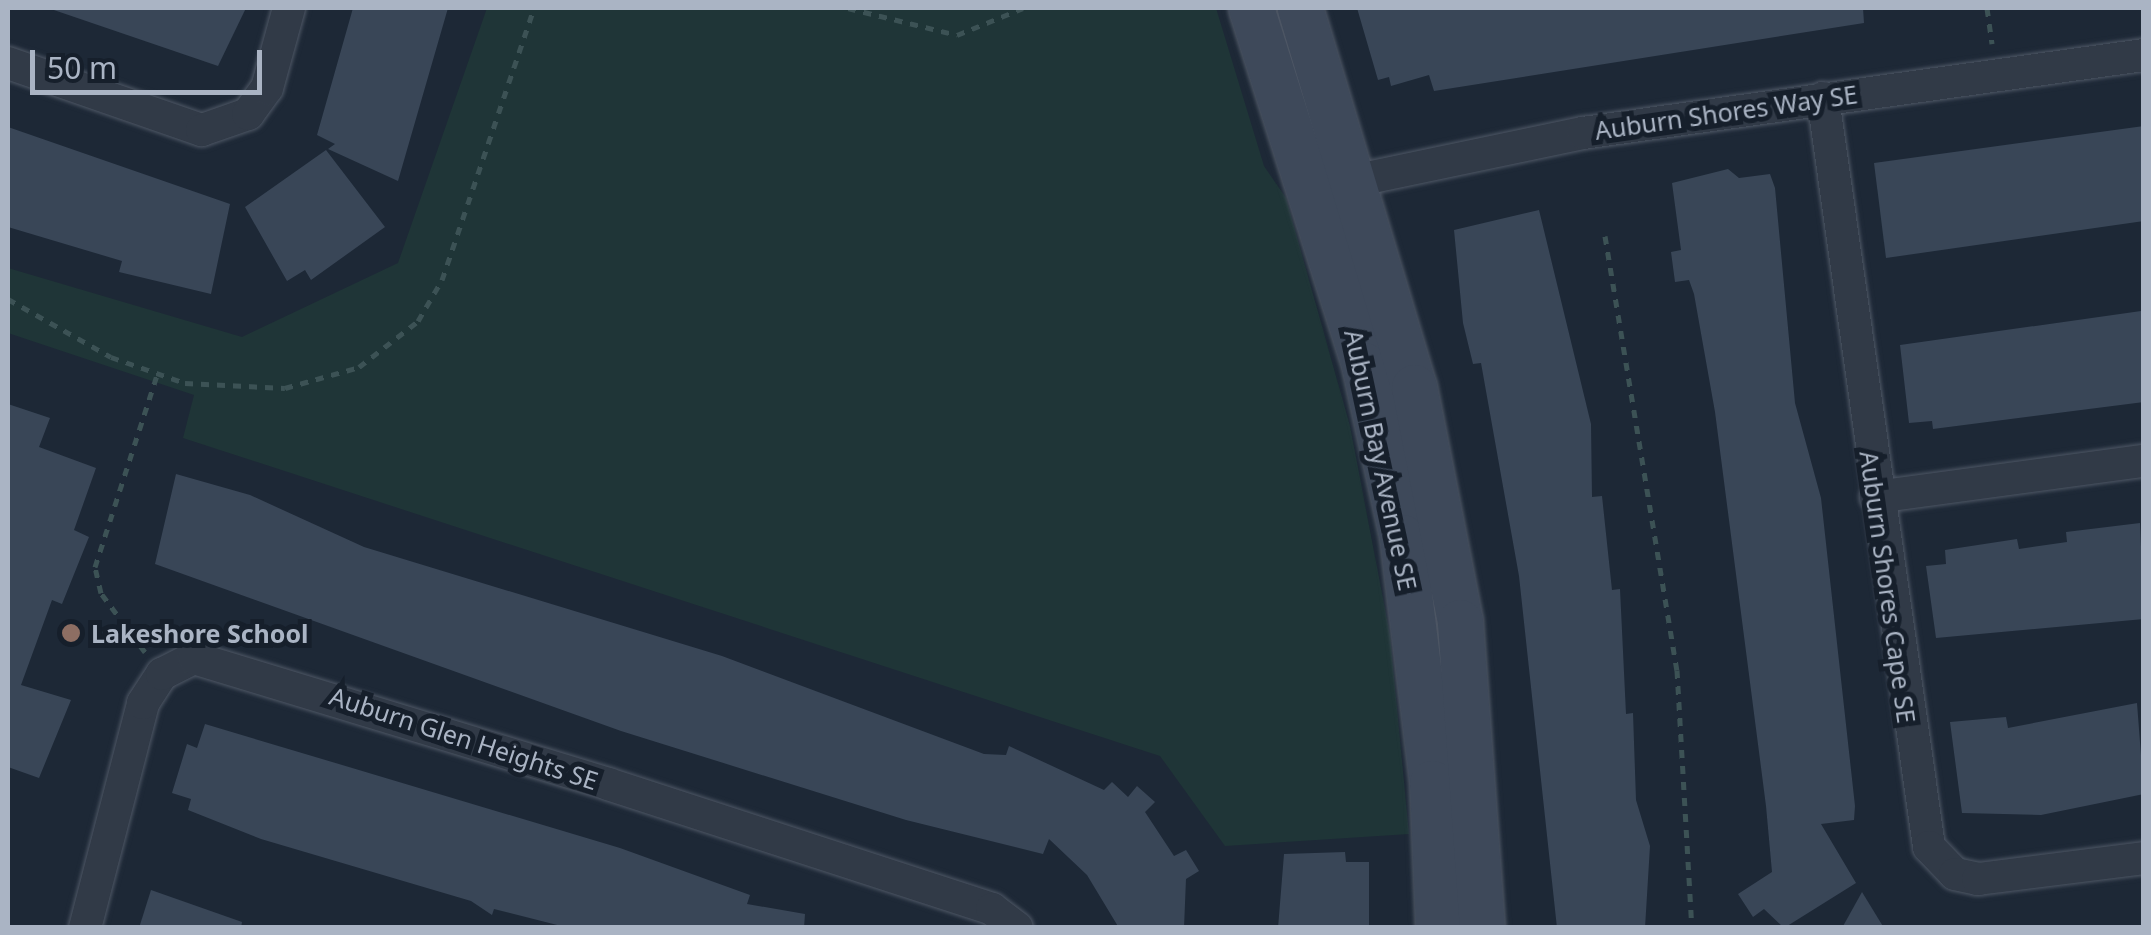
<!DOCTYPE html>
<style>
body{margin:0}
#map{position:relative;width:2151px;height:935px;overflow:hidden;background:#1d2836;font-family:"Noto Sans",sans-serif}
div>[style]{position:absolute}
.green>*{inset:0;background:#1f3537}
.building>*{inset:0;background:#394657}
.path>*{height:5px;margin-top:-2.5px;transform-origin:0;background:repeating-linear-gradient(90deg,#3c5255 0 8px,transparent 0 16px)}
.roads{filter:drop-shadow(0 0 2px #4e5765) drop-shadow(0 0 2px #4e5765)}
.street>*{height:32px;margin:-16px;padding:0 16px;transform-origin:16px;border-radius:16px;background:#313a47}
.secondary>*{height:45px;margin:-22.5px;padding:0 22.5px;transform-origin:22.5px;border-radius:22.5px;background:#3e495a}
.dots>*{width:28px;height:28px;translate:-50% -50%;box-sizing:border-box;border:5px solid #161f2b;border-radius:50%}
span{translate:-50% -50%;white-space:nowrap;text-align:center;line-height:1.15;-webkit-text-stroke:10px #161f2b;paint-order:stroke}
.street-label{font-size:25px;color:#aab4c4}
.poi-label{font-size:25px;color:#aab4c4;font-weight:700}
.left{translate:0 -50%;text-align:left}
.frame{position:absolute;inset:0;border:10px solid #aab4c4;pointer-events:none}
.scale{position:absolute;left:30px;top:50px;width:232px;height:45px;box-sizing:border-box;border:5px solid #aab4c4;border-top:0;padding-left:12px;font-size:30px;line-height:35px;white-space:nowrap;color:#aab4c4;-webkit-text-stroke:8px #161f2b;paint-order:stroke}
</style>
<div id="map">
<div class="green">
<i style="clip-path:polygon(487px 8px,1216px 8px,1264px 166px,1286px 198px,1350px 426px,1390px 635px,1409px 834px,1225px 846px,1160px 756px,183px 438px,194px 395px,8px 333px,8px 268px,242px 337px,398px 263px)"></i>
</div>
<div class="building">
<i style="clip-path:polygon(48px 8px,246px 8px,218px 66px)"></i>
<i style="clip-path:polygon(353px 8px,448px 8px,398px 181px,328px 149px,335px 144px,317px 135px)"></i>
<i style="clip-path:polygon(1357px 8px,1863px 8px,1864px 23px,1434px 91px,1429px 75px,1391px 86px,1389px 77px,1378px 80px)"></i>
<i style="clip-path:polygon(2144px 126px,2144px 221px,1886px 258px,1874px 163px)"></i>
<i style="clip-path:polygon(8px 127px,230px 204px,211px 294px,119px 272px,122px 261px,8px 227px)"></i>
<i style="clip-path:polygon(326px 150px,385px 227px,311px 280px,305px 270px,287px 281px,245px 207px)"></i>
<i style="clip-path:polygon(1728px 169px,1739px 178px,1770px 174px,1775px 188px,1795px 403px,1821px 498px,1855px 806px,1854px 820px,1821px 824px,1856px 883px,1784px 928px,1764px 909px,1753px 917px,1738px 894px,1772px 872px,1766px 806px,1715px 412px,1694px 294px,1689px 280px,1675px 282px,1671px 252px,1681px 250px,1672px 183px)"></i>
<i style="clip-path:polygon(1539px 210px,1591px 424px,1592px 497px,1602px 496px,1612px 590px,1620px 589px,1626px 714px,1633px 713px,1636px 800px,1650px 846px,1645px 928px,1557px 928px,1519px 576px,1481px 363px,1473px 364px,1463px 323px,1454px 230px)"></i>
<i style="clip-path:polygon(2141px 311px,2144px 402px,1933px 429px,1932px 421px,1909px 423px,1900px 345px)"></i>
<i style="clip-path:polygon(8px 404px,50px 418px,39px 447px,96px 468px,74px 530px,89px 537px,62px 604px,52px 600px,21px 685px,71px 700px,39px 778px,8px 767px)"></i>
<i style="clip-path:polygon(176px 474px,250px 495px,364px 547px,722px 656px,984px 754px,1006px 755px,1009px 746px,1104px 790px,1112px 782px,1128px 797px,1137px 786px,1155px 802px,1145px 812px,1174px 856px,1186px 850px,1199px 871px,1186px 879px,1184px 928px,1119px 928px,1087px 875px,1049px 839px,1043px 854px,906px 820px,621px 731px,155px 564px)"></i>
<i style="clip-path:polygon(2140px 523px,2144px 619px,1936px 638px,1926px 566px,1946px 564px,1945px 550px,2017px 539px,2019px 549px,2067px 542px,2066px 532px)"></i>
<i style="clip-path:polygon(2137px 703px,2144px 794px,2041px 815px,1962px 813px,1950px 722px,2006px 717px,2008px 728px)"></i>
<i style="clip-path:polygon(205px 724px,620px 848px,750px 895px,747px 904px,805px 914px,804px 928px,569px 928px,494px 909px,492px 915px,471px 901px,261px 839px,188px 810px,191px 799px,172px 793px,187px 744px,197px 748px)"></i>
<i style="clip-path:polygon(1345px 852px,1346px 862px,1369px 862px,1369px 928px,1278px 928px,1284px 854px)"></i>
<i style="clip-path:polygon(151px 890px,242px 922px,241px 928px,139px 928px)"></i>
<i style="clip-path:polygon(1862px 892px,1884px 928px,1842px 928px)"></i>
</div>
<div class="path">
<i style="left:848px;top:8px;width:112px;rotate:13.9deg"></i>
<i style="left:957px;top:35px;width:71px;rotate:-22.2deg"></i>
<i style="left:1987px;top:8px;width:36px;rotate:82deg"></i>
<i style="left:1605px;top:236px;width:440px;rotate:80.6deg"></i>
<i style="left:1677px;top:670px;width:258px;rotate:86.7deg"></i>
<i style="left:8px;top:299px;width:118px;rotate:29.4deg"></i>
<i style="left:111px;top:357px;width:78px;rotate:19.4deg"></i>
<i style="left:185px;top:383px;width:100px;rotate:2.9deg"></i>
<i style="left:285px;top:388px;width:77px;rotate:-15.8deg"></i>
<i style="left:359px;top:367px;width:75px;rotate:-37.9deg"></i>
<i style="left:418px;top:321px;width:48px;rotate:-59.7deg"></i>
<i style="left:442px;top:280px;width:287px;rotate:-71.3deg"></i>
<i style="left:145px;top:652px;width:74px;rotate:-126.7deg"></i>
<i style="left:101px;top:593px;width:27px;rotate:-103deg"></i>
<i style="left:95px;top:567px;width:202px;rotate:-72.1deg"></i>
</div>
<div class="roads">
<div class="street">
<i style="left:8px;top:63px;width:205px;rotate:19.1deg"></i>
<i style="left:202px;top:130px;width:49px;rotate:-19.2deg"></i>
<i style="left:248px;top:114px;width:32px;rotate:-54deg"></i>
<i style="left:267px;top:88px;width:83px;rotate:-74.6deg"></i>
<i style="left:1823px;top:98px;width:756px;rotate:81.94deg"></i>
<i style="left:1929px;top:847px;width:37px;rotate:46deg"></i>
<i style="left:1955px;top:874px;width:24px;rotate:12deg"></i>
<i style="left:1978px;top:879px;width:167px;rotate:-7.2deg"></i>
<i style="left:1334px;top:185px;width:254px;rotate:-11.8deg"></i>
<i style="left:1583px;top:133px;width:566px;rotate:-7.92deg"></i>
<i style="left:1876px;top:497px;width:270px;rotate:-7.7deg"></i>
<i style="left:85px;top:928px;width:232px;rotate:-75.5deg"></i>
<i style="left:143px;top:703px;width:35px;rotate:-57deg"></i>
<i style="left:162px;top:674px;width:36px;rotate:-27deg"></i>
<i style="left:194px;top:658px;width:433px;rotate:16.9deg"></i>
<i style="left:608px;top:784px;width:404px;rotate:18deg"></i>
<i style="left:992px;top:909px;width:31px;rotate:37deg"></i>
</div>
<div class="secondary">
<i style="left:1251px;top:8px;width:374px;rotate:72.4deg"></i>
<i style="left:1364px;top:365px;width:176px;rotate:77.5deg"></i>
<i style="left:1402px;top:537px;width:248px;rotate:83deg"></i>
<i style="left:1432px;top:783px;width:145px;rotate:87.6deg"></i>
<i style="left:1300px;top:8px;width:396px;rotate:73.3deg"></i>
<i style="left:1414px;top:387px;width:239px;rotate:78.9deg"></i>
<i style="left:1460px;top:622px;width:307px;rotate:85.9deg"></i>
</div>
</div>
<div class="dots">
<i style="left:71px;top:633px;background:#8d6e63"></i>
</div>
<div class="street-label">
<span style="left:1726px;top:112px;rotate:-8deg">Auburn Shores Way SE</span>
<span style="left:1381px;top:460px;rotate:78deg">Auburn Bay Avenue SE</span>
<span style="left:1888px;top:587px;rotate:82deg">Auburn Shores Cape SE</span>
<span style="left:464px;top:738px;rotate:18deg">Auburn Glen Heights SE</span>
</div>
<div class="poi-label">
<span class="left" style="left:91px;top:633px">Lakeshore School</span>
</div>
<div class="frame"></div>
<div class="scale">50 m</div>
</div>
